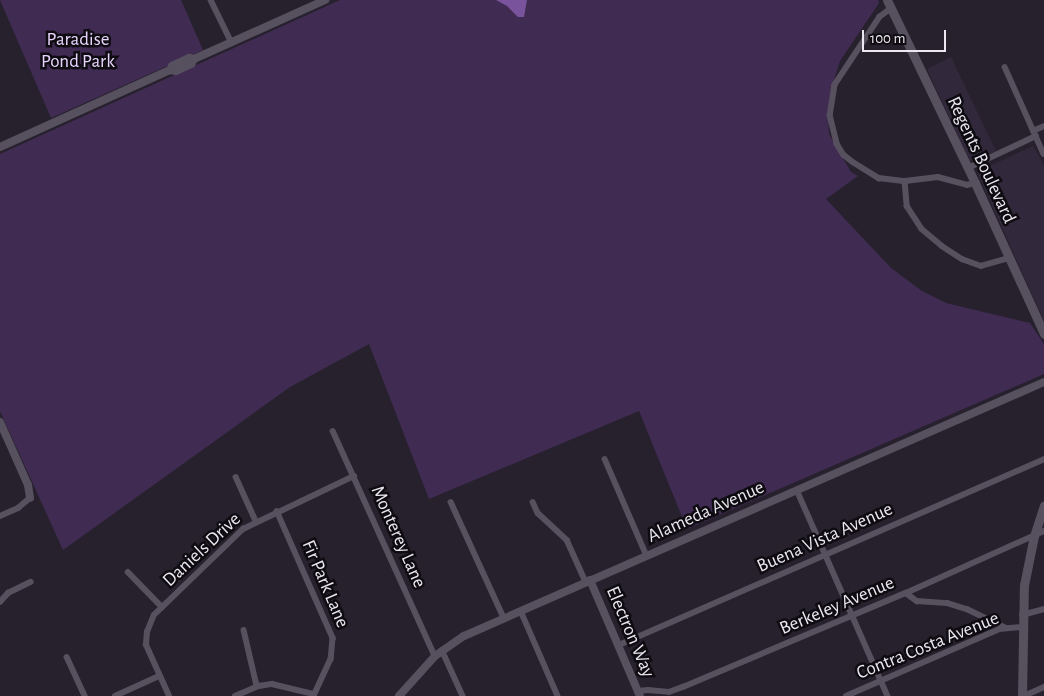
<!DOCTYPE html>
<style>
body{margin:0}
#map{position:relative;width:1044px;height:696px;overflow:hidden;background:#27212d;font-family:"Alegreya Sans",sans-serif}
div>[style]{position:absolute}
.built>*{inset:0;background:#31293b}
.green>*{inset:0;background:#402b53}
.water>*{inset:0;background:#79539b}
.minor>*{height:5.5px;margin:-2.75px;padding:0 2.75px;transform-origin:2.75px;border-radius:2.75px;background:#57505e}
.tertiary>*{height:8px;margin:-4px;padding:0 4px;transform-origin:4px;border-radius:4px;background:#57505e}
.secondary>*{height:9px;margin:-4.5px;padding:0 4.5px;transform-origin:4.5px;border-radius:4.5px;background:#57505e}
span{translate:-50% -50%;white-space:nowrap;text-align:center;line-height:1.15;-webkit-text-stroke:5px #0e0c11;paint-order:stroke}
.park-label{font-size:19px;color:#e8d5fe}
.street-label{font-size:19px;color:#ece8f1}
.scale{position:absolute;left:862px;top:30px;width:84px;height:22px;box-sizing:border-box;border:2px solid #ece8f1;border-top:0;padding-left:6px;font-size:15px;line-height:18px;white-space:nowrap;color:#ece8f1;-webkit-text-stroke:4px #0e0c11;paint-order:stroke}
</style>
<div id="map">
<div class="built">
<i style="clip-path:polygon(951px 57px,996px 151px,973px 161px,969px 160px,927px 69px)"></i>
<i style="clip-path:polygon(1033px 146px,1044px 165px,1044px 321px,978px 174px,979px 171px)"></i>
</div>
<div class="green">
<i style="clip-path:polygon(0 0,181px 0,203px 50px,51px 118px)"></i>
<i style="clip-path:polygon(340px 0,878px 0,879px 3px,840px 61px,832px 86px,828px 111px,829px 134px,851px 172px,858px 176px,826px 199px,891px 268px,922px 291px,946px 303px,1030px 323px,1044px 344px,1044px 374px,687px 529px,639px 411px,429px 499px,369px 344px,290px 387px,63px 550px,0 411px,0 154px)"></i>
</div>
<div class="water">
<i style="clip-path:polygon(496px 0,527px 0,524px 17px,518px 17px,507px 6px)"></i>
</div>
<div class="minor">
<i style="left:211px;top:0;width:48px;rotate:64deg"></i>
<i style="left:891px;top:9px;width:14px;rotate:144deg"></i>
<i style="left:880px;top:17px;width:82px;rotate:123.5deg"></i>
<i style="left:835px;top:85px;width:30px;rotate:99deg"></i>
<i style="left:830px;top:115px;width:30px;rotate:76deg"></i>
<i style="left:837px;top:144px;width:13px;rotate:58deg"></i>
<i style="left:844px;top:155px;width:11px;rotate:38deg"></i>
<i style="left:853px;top:162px;width:31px;rotate:32deg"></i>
<i style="left:879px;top:178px;width:26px;rotate:7deg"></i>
<i style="left:905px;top:181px;width:33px;rotate:-7deg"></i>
<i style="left:938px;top:177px;width:30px;rotate:15deg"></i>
<i style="left:967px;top:185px;width:8px;rotate:-14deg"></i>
<i style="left:1005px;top:67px;width:95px;rotate:65.9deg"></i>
<i style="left:1033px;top:131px;width:12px;rotate:-24deg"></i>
<i style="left:968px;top:168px;width:75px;rotate:-25.2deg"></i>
<i style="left:905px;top:181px;width:25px;rotate:85deg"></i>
<i style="left:907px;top:206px;width:27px;rotate:57deg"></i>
<i style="left:922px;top:229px;width:26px;rotate:40deg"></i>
<i style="left:942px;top:246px;width:24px;rotate:33deg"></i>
<i style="left:962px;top:259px;width:20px;rotate:20deg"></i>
<i style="left:981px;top:266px;width:29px;rotate:-16deg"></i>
<i style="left:333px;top:431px;width:247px;rotate:65.6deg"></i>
<i style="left:605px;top:459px;width:106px;rotate:66.6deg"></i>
<i style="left:236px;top:477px;width:48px;rotate:65.6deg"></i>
<i style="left:797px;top:490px;width:225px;rotate:66.2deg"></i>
<i style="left:451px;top:502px;width:128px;rotate:65.4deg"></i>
<i style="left:533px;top:502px;width:12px;rotate:66deg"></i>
<i style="left:538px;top:513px;width:40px;rotate:43deg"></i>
<i style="left:567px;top:540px;width:46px;rotate:65.7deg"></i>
<i style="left:277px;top:511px;width:139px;rotate:66.2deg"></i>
<i style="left:333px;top:638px;width:21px;rotate:95deg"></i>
<i style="left:331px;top:659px;width:41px;rotate:114.7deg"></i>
<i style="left:0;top:516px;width:20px;rotate:-24deg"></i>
<i style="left:18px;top:508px;width:16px;rotate:-40deg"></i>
<i style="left:128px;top:572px;width:49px;rotate:45.8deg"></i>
<i style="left:906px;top:593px;width:14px;rotate:36deg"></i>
<i style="left:917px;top:601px;width:30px;rotate:4deg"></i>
<i style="left:947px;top:603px;width:21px;rotate:17deg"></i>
<i style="left:967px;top:609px;width:43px;rotate:26deg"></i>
<i style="left:0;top:602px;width:12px;rotate:-48deg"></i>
<i style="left:8px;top:593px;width:25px;rotate:-26deg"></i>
<i style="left:521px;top:611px;width:93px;rotate:66.5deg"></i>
<i style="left:1022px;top:615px;width:23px;rotate:-15deg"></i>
<i style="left:244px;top:630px;width:57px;rotate:76.9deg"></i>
<i style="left:619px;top:645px;width:464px;rotate:-23.6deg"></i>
<i style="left:442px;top:650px;width:51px;rotate:65.5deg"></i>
<i style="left:67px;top:657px;width:43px;rotate:65.2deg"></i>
<i style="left:638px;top:691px;width:10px;rotate:-6deg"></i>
<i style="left:648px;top:690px;width:21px;rotate:5deg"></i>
<i style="left:669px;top:692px;width:15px;rotate:-20deg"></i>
<i style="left:683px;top:687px;width:242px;rotate:-22.9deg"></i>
<i style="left:906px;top:593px;width:151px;rotate:-24.2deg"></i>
<i style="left:115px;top:696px;width:48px;rotate:-24.4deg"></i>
<i style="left:169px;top:696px;width:56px;rotate:-114.3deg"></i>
<i style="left:146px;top:645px;width:13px;rotate:-86deg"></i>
<i style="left:147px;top:632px;width:18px;rotate:-68deg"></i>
<i style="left:154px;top:615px;width:124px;rotate:-44deg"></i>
<i style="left:243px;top:529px;width:123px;rotate:-25.5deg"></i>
<i style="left:235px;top:696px;width:26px;rotate:-23deg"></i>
<i style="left:259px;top:686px;width:13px;rotate:-9deg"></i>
<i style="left:272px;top:684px;width:43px;rotate:13.4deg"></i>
<i style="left:846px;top:696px;width:167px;rotate:-23.6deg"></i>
<i style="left:999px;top:629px;width:23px;rotate:-5deg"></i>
<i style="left:1024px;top:696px;width:22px;rotate:-24deg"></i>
</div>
<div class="tertiary">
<i style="left:170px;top:70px;width:4px;rotate:-63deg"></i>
<i style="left:172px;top:66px;width:19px;rotate:-25deg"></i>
<i style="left:189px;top:58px;width:5px;rotate:11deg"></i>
<i style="left:0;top:147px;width:187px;rotate:-24.4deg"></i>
<i style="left:170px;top:70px;width:6px;rotate:9deg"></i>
<i style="left:176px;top:71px;width:17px;rotate:-25deg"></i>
<i style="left:191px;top:64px;width:6px;rotate:-59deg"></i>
<i style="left:194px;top:59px;width:144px;rotate:-24.2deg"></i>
<i style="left:0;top:422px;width:69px;rotate:66deg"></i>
<i style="left:28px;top:485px;width:13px;rotate:81deg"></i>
<i style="left:590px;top:580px;width:126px;rotate:66.7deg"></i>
<i style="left:399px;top:696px;width:54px;rotate:-48deg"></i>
<i style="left:435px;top:656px;width:35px;rotate:-35deg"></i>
<i style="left:464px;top:636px;width:633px;rotate:-23.65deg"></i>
</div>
<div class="secondary">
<i style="left:887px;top:0;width:203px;rotate:64.3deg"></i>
<i style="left:975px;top:183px;width:166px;rotate:65.4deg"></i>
<i style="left:1022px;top:696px;width:111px;rotate:-89deg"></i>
<i style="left:1024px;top:585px;width:50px;rotate:-78.5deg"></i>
<i style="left:1034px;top:536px;width:32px;rotate:-72deg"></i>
</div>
<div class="park-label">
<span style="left:78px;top:51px">Paradise<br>Pond Park</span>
</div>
<div class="street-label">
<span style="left:981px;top:160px;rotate:65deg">Regents Boulevard</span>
<span style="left:706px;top:512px;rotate:-24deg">Alameda Avenue</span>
<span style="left:398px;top:537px;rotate:66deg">Monterey Lane</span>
<span style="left:825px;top:538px;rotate:-24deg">Buena Vista Avenue</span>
<span style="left:202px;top:550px;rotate:-43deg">Daniels Drive</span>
<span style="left:325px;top:584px;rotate:67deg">Fir Park Lane</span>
<span style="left:837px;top:606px;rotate:-23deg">Berkeley Avenue</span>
<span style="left:630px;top:632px;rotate:67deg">Electron Way</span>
<span style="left:928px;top:646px;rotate:-22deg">Contra Costa Avenue</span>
</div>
<div class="scale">100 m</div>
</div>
